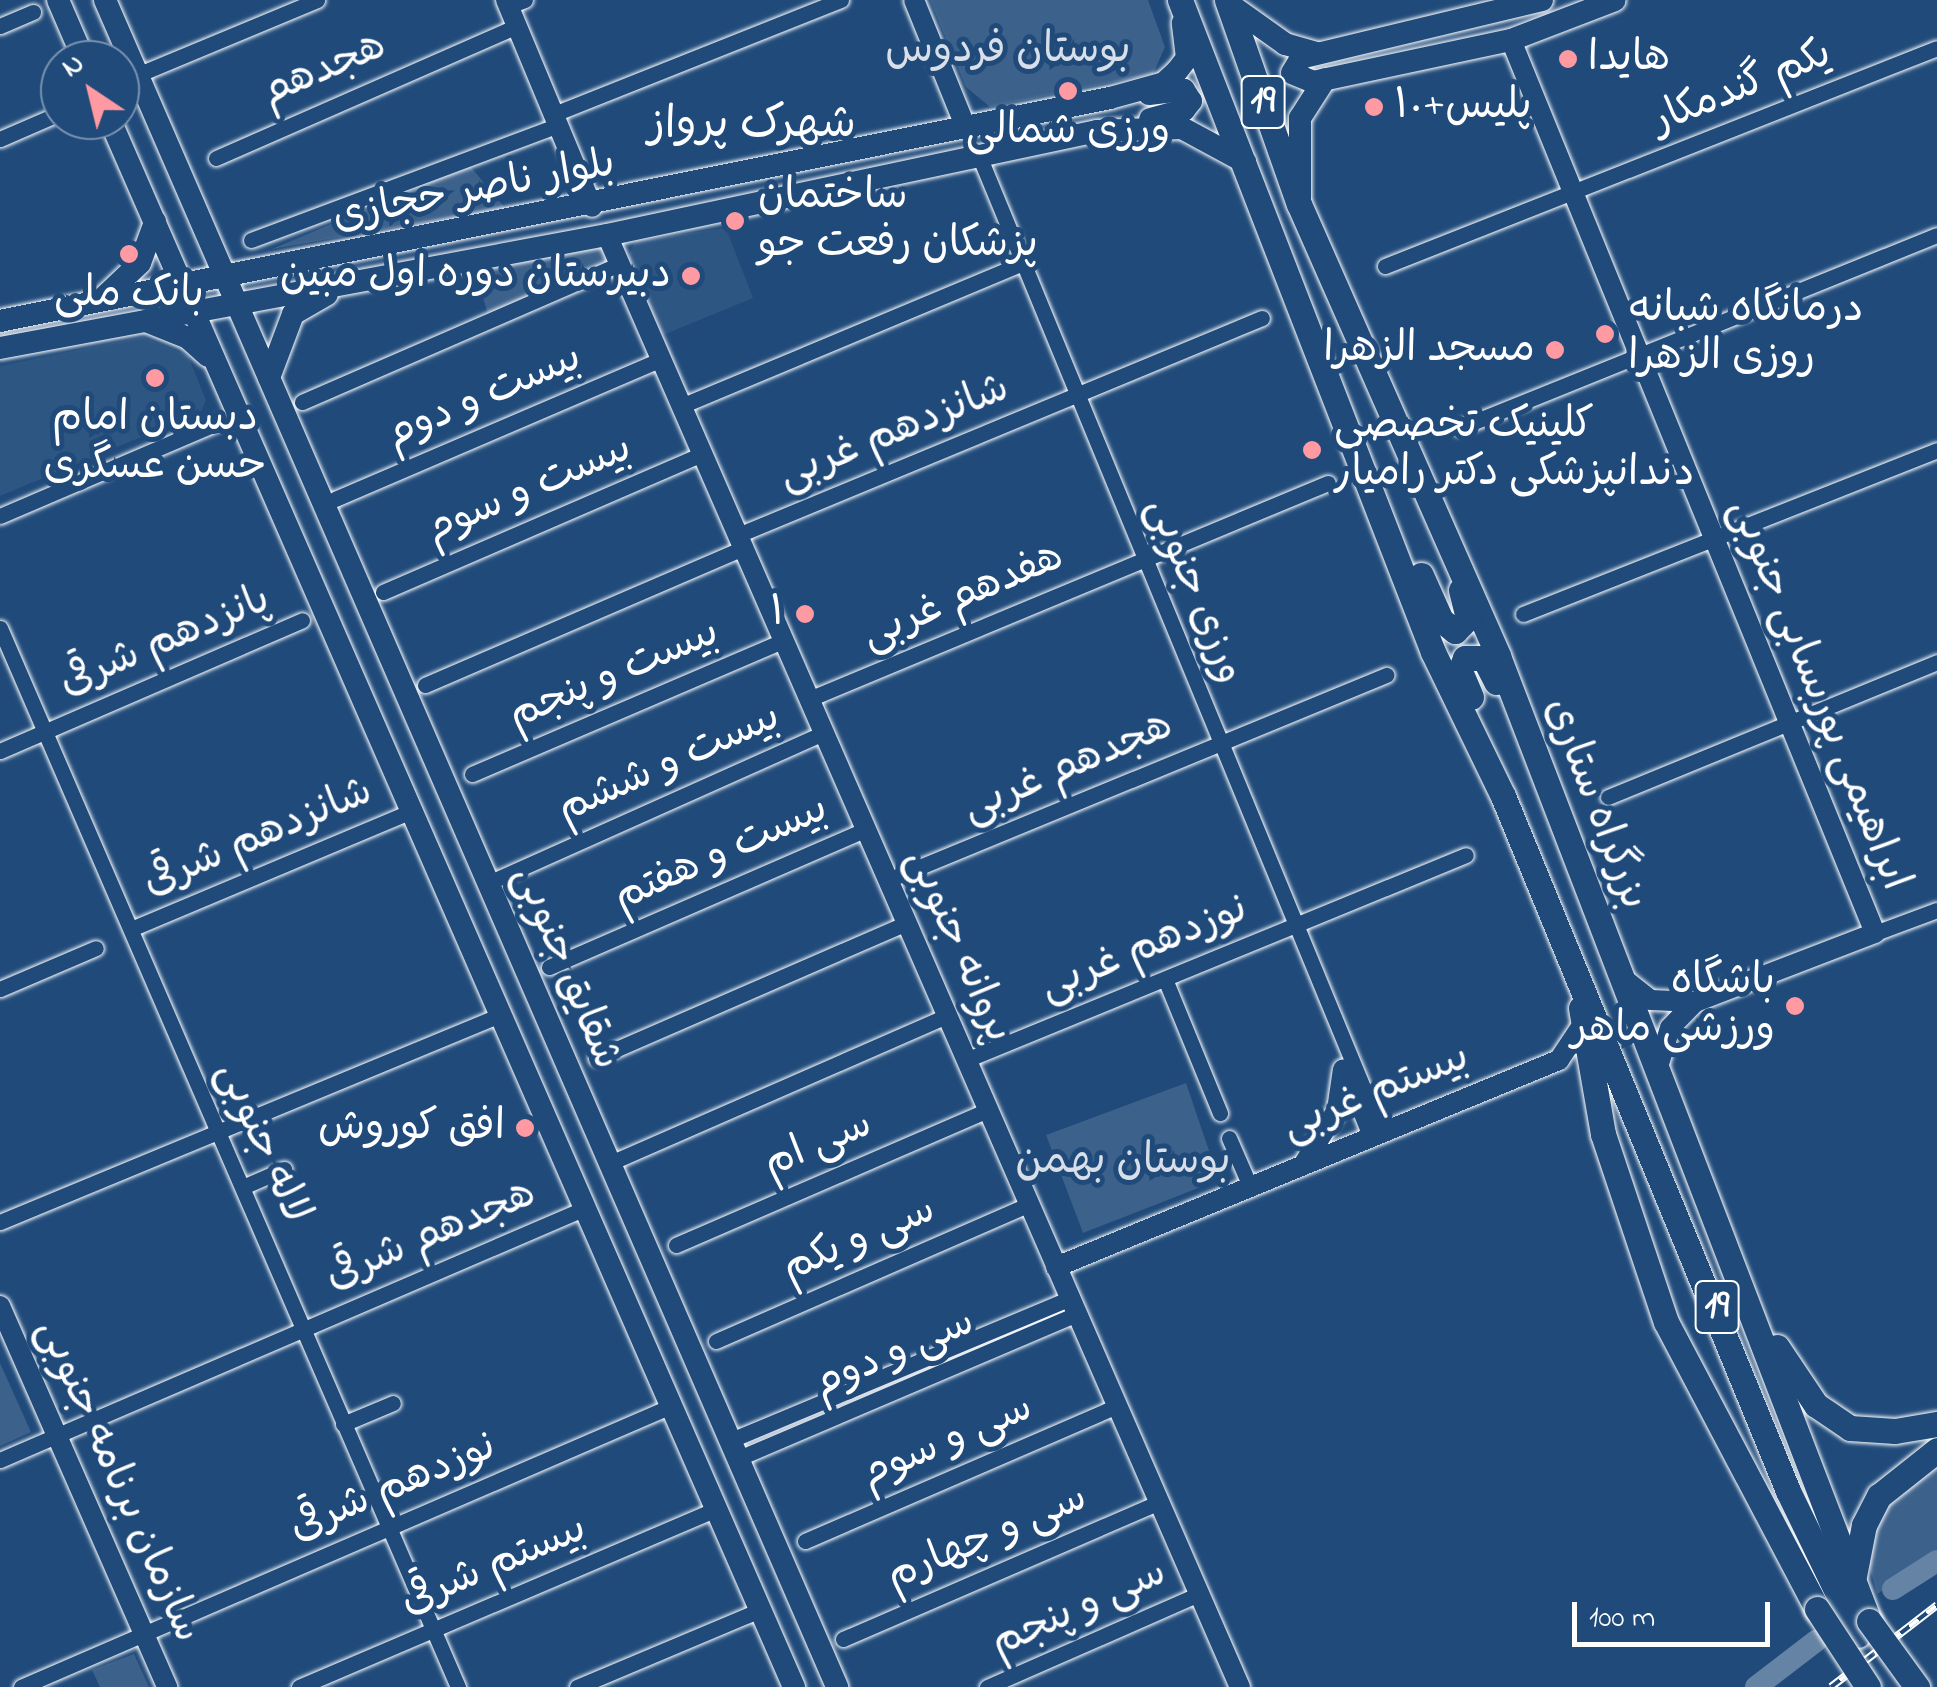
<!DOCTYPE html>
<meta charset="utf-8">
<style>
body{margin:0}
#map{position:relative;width:1937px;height:1687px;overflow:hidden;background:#1f4a7a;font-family:"Indie Flower","Playpen Sans Arabic",sans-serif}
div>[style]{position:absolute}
.built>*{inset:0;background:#2e5683}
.green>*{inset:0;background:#3c618b}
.river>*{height:22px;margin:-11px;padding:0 11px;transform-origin:11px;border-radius:11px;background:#6583a4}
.roads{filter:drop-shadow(0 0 2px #fff) drop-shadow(0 0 2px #fff)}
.minor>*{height:15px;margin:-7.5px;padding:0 7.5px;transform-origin:7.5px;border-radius:7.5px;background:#1f4a7a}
.tertiary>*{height:20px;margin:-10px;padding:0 10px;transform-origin:10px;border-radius:10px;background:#1f4a7a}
.secondary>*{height:22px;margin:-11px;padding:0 11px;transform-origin:11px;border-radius:11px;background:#1f4a7a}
.trunk>*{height:25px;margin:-12.5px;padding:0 12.5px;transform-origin:12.5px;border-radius:12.5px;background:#1f4a7a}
.rail>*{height:8px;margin-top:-4px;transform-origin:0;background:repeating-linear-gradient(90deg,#1f4a7a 0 11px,#fff 0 22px);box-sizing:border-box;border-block:2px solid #fff}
.bridges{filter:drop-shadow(0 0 2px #fff) drop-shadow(0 0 2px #fff)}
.trunk-bridge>*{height:25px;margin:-12.5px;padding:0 12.5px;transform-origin:12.5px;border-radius:12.5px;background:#1f4a7a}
.dots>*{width:28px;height:28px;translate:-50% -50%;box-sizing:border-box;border:5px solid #1f4a7a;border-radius:50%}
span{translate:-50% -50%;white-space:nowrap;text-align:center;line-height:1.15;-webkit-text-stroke:10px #1f4a7a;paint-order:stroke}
.shield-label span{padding:2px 8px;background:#1f4a7a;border:2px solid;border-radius:8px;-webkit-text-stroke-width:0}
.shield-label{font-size:40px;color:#fff;font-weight:700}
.park-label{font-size:42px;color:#d8dfe8}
.poi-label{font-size:42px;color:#fff}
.left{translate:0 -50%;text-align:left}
.right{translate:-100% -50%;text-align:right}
.street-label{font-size:42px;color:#fff}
.neighbourhood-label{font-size:45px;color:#fff}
.north{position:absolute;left:40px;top:40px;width:100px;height:100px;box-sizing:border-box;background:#1f4a7a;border:2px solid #7992af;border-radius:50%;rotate:325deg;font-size:28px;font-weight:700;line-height:40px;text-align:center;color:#fff}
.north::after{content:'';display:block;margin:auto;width:35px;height:45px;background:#ff9aa2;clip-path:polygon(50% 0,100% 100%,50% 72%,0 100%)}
.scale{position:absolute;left:1572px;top:1602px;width:198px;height:45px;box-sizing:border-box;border:5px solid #fff;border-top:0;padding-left:12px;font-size:30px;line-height:35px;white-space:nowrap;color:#fff;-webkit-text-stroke:8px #1f4a7a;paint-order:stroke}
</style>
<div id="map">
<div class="built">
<i style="clip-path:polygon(726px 228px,753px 298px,663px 335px,628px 255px,636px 241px)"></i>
<i style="clip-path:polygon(143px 337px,188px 356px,206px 400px,201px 412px,0 496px,0 366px)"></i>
</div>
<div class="green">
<i style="clip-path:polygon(930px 0,1148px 0,1165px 47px,1153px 74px,990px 107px,966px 87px)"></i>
<i style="clip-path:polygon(470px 166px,505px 208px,272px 249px)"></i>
<i style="clip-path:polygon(599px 238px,610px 266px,489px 317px,473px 266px)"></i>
<i style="clip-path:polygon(1186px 1083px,1219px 1180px,1083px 1233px,1046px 1135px)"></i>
<i style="clip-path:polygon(0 1363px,31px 1432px,0 1446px)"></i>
<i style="clip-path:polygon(1937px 1465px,1937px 1555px,1877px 1594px,1869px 1565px,1871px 1532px,1899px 1489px)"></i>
<i style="clip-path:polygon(134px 1654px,149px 1687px,100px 1687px,92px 1670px)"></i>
</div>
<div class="river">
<i style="left:1893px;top:1589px;width:52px;rotate:-32.5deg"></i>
<i style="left:1756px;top:1687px;width:76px;rotate:-37.5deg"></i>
</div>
<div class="roads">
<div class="minor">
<i style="left:509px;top:6px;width:17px;rotate:-21deg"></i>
<i style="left:0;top:26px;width:36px;rotate:-23deg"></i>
<i style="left:137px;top:75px;width:195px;rotate:-22.6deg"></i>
<i style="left:554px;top:114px;width:309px;rotate:-21.7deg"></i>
<i style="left:0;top:139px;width:65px;rotate:-23.4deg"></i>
<i style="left:216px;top:158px;width:329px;rotate:-23.7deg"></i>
<i style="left:980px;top:158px;width:1052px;rotate:67.6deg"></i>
<i style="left:251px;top:240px;width:329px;rotate:-20.5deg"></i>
<i style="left:1385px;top:266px;width:593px;rotate:-21.55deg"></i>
<i style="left:302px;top:402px;width:346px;rotate:-23.5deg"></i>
<i style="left:681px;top:406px;width:371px;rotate:-22.7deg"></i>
<i style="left:1459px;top:428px;width:515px;rotate:-21.99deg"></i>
<i style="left:335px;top:499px;width:355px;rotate:-23.2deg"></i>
<i style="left:0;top:516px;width:238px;rotate:-23.2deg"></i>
<i style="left:738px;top:535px;width:567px;rotate:-22.5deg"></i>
<i style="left:383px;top:592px;width:348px;rotate:-23.4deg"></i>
<i style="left:1523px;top:614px;width:445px;rotate:-21.6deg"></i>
<i style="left:0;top:628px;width:1154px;rotate:66.61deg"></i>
<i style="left:425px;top:685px;width:346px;rotate:-23.3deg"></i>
<i style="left:809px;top:699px;width:562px;rotate:-22.6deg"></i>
<i style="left:0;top:751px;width:329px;rotate:-23.4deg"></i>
<i style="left:472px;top:774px;width:338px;rotate:-23.2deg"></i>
<i style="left:1608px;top:797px;width:356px;rotate:-22.3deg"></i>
<i style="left:888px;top:880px;width:539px;rotate:-22.37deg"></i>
<i style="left:488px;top:883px;width:368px;rotate:-24.1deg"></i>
<i style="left:131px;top:929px;width:305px;rotate:-22.8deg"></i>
<i style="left:1875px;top:933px;width:66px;rotate:-20.4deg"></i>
<i style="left:549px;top:967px;width:346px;rotate:-23.5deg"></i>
<i style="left:1165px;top:979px;width:145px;rotate:67.7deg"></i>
<i style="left:0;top:989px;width:104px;rotate:-23.1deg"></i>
<i style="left:596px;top:1058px;width:339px;rotate:-23.5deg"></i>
<i style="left:966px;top:1060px;width:540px;rotate:-22.29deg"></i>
<i style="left:1343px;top:1069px;width:72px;rotate:68.1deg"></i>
<i style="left:1229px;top:1138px;width:52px;rotate:66.4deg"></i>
<i style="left:610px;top:1163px;width:368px;rotate:-23.6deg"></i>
<i style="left:243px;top:1187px;width:45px;rotate:-23.7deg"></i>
<i style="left:0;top:1222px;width:541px;rotate:-22.49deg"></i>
<i style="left:676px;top:1245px;width:340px;rotate:-23.4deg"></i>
<i style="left:716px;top:1341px;width:342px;rotate:-23.6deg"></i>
<i style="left:343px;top:1424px;width:54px;rotate:-22.8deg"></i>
<i style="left:731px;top:1440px;width:368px;rotate:-22.7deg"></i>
<i style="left:739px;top:1458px;width:367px;rotate:-23.1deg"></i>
<i style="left:0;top:1460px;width:637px;rotate:-23.3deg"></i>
<i style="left:805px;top:1541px;width:340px;rotate:-23.4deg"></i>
<i style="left:843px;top:1639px;width:344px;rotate:-23.4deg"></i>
<i style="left:21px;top:1687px;width:708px;rotate:-23.38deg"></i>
<i style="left:299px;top:1687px;width:453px;rotate:-23.1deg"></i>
<i style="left:577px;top:1687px;width:199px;rotate:-22.8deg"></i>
<i style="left:987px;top:1687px;width:232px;rotate:-23.7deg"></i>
</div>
<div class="tertiary">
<i style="left:506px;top:0;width:224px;rotate:67.4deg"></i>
<i style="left:914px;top:0;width:138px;rotate:67.9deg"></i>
<i style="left:1511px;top:40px;width:964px;rotate:67.82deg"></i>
<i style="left:1875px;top:933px;width:193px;rotate:159deg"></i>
<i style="left:1695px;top:1002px;width:36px;rotate:134deg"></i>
<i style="left:1670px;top:1028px;width:44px;rotate:107.2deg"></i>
<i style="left:607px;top:235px;width:1584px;rotate:66.45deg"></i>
<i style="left:1620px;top:976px;width:39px;rotate:38deg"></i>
<i style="left:1651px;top:1000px;width:44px;rotate:2.6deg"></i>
<i style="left:1305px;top:1162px;width:61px;rotate:-58.4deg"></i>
<i style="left:1337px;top:1110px;width:41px;rotate:-81.7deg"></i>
<i style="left:1056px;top:1267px;width:544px;rotate:-22.37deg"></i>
<i style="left:1559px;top:1060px;width:43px;rotate:-56.3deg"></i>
<i style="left:0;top:1306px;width:416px;rotate:66.3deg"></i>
</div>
<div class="secondary">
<i style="left:58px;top:0;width:65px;rotate:66.6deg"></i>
<i style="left:105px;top:0;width:1839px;rotate:66.54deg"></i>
<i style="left:1542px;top:0;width:248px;rotate:166.5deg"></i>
<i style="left:1301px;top:58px;width:17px;rotate:121deg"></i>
<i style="left:1292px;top:73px;width:23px;rotate:23deg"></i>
<i style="left:1313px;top:82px;width:202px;rotate:-12deg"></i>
<i style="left:1511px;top:40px;width:111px;rotate:-21deg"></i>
<i style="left:1229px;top:4px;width:69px;rotate:35.5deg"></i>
<i style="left:1285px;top:44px;width:32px;rotate:16deg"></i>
<i style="left:1149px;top:94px;width:35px;rotate:-7deg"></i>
<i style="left:1184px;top:90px;width:13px;rotate:58deg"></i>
<i style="left:1191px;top:101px;width:11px;rotate:128deg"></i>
<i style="left:1184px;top:110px;width:35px;rotate:165deg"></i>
<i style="left:110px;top:120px;width:1710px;rotate:66.42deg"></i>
<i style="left:1300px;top:202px;width:84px;rotate:-90deg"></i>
<i style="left:1300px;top:118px;width:46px;rotate:-57.3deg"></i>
<i style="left:102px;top:299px;width:52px;rotate:-43.5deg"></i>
<i style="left:140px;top:263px;width:44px;rotate:-69.9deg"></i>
<i style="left:0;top:321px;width:1132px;rotate:-11.36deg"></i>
<i style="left:1110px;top:98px;width:56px;rotate:-15.5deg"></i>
<i style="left:1164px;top:83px;width:18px;rotate:-43deg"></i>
<i style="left:1177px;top:71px;width:16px;rotate:-52deg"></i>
<i style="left:1187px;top:58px;width:35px;rotate:-97deg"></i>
<i style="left:146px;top:321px;width:45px;rotate:22deg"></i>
<i style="left:188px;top:338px;width:27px;rotate:42deg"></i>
<i style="left:0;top:348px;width:617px;rotate:-10.55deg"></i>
<i style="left:607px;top:235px;width:501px;rotate:-11.98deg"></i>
<i style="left:1097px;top:131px;width:85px;rotate:-2deg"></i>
<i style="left:1182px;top:128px;width:72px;rotate:28.4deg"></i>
<i style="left:269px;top:378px;width:68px;rotate:-69.4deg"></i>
<i style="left:293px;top:314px;width:39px;rotate:-30deg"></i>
</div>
<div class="trunk">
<i style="left:1180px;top:0;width:699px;rotate:68.79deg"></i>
<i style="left:1433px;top:652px;width:160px;rotate:64.1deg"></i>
<i style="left:1503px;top:796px;width:751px;rotate:67.7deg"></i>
<i style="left:1788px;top:1491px;width:160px;rotate:64.1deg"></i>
<i style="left:1227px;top:0;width:216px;rotate:70.6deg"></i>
<i style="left:1299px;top:204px;width:494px;rotate:66.2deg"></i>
<i style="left:1498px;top:656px;width:1034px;rotate:68.97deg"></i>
<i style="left:1421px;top:575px;width:49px;rotate:66deg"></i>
<i style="left:1441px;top:620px;width:18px;rotate:38deg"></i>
<i style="left:1455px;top:631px;width:18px;rotate:-45deg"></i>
<i style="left:1468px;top:618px;width:29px;rotate:-104deg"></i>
<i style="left:1471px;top:697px;width:28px;rotate:-113deg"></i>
<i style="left:1460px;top:671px;width:14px;rotate:-69deg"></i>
<i style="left:1465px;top:658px;width:19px"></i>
<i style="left:1484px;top:658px;width:27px;rotate:63deg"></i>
<i style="left:1581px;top:1008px;width:128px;rotate:80.1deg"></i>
<i style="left:1603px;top:1134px;width:198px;rotate:71.5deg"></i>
<i style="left:1666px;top:1322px;width:324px;rotate:62.2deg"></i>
<i style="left:1777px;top:1347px;width:70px;rotate:56.1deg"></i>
<i style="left:1816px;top:1405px;width:41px;rotate:34.1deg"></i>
<i style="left:1850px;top:1428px;width:45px;rotate:3.8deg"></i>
<i style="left:1895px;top:1431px;width:43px;rotate:-9.5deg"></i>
<i style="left:1852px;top:1586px;width:62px;rotate:-78.9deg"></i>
<i style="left:1864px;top:1525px;width:33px;rotate:-63deg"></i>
<i style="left:1879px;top:1496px;width:74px;rotate:-38.4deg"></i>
</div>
</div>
<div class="rail">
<i style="left:1831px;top:1687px;width:134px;rotate:-37.7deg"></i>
</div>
<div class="bridges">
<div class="trunk-bridge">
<i style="left:1817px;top:1609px;width:93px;rotate:56.8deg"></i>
<i style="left:1869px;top:1621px;width:82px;rotate:54deg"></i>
</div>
</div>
<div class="dots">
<i style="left:1568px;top:59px;background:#ff9aa2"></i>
<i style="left:1068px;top:91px;background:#ff9aa2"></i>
<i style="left:1374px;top:107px;background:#ff9aa2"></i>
<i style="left:735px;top:221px;background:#ff9aa2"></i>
<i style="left:129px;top:254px;background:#ff9aa2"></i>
<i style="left:691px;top:276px;background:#ff9aa2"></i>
<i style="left:1605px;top:334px;background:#ff9aa2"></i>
<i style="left:1555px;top:350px;background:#ff9aa2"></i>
<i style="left:155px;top:378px;background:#ff9aa2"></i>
<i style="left:1312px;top:450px;background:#ff9aa2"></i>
<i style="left:805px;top:614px;background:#ff9aa2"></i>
<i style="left:1795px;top:1006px;background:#ff9aa2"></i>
<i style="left:525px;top:1128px;background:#ff9aa2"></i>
</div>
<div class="shield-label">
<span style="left:1263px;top:102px">19</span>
<span style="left:1717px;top:1307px">19</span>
</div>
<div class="park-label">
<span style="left:1008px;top:51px">بوستان فردوس</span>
<span style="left:1123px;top:1162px">بوستان بهمن</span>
</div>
<div class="poi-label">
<span class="left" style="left:1588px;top:59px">هایدا</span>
<span class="left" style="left:1394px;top:107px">پلیس+١٠</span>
<span style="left:1068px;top:132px">ورزی شمالی</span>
<span class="left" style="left:758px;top:221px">ساختمان<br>پزشكان رفعت جو</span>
<span class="right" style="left:671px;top:276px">دبیرستان دوره اول مبین</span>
<span style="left:129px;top:295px">بانک ملی</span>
<span class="left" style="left:1628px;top:334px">درمانگاه شبانه<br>روزی الزهرا</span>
<span class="right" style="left:1535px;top:350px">مسجد الزهرا</span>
<span style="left:155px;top:443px">دبستان امام<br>حسن عسگری</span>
<span class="left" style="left:1334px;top:450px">کلینیک تخصصی<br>دندانپزشکی دکتر رامیار</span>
<span class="right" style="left:785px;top:614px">۱</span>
<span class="right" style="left:1775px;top:1006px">باشگاه<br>ورزشی ماهر</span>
<span class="right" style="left:505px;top:1128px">افق کوروش</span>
</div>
<div class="street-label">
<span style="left:324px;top:70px;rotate:-23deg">هجدهم</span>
<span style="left:1742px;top:88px;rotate:-22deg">یکم گندمکار</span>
<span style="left:474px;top:191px;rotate:-11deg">بلوار ناصر حجازی</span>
<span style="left:484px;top:397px;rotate:-23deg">بیست و دوم</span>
<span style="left:894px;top:433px;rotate:-22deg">شانزدهم غربی</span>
<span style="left:529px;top:490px;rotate:-23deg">بیست و سوم</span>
<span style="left:1194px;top:591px;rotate:68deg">ورزی جنوبی</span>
<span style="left:963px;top:597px;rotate:-23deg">هفدهم غربی</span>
<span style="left:165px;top:642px;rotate:-23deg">پانزدهم شرقی</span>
<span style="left:614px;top:675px;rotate:-23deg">بیست و پنجم</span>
<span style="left:1818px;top:695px;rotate:68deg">ابراهیمی پوربسابی جنوبی</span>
<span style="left:669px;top:764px;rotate:-24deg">بیست و ششم</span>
<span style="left:1068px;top:768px;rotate:-23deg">هجدهم غربی</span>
<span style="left:1595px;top:804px;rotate:69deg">بزرگراه ستاری</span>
<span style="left:258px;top:838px;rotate:-23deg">شانزدهم شرقی</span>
<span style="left:721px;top:854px;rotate:-24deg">بیست و هفتم</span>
<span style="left:958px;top:946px;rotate:66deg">پروانه جنوبی</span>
<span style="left:1144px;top:949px;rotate:-22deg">نوزدهم غربی</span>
<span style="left:566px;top:968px;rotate:67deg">شقایق جنوبی</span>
<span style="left:1376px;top:1093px;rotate:-22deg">بیستم غربی</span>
<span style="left:262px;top:1143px;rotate:66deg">لاله جنوبی</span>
<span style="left:818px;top:1145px;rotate:-23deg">سی ام</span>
<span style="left:431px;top:1236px;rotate:-23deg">هجدهم شرقی</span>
<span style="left:859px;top:1240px;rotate:-23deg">سی و یکم</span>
<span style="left:894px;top:1354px;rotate:-23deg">سی و دوم</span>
<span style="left:947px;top:1442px;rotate:-23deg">سی و سوم</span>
<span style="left:118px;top:1481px;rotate:66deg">سازمان برنامه جنوبی</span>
<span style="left:393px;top:1488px;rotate:-23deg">نوزدهم شرقی</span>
<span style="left:987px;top:1538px;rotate:-23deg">سی و چهارم</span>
<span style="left:494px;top:1566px;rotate:-23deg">بیستم شرقی</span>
<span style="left:1079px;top:1609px;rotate:-24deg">سی و پنجم</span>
</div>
<div class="neighbourhood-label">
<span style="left:752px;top:126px">شهرک پرواز</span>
</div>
<div class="north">N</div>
<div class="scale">100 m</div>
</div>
